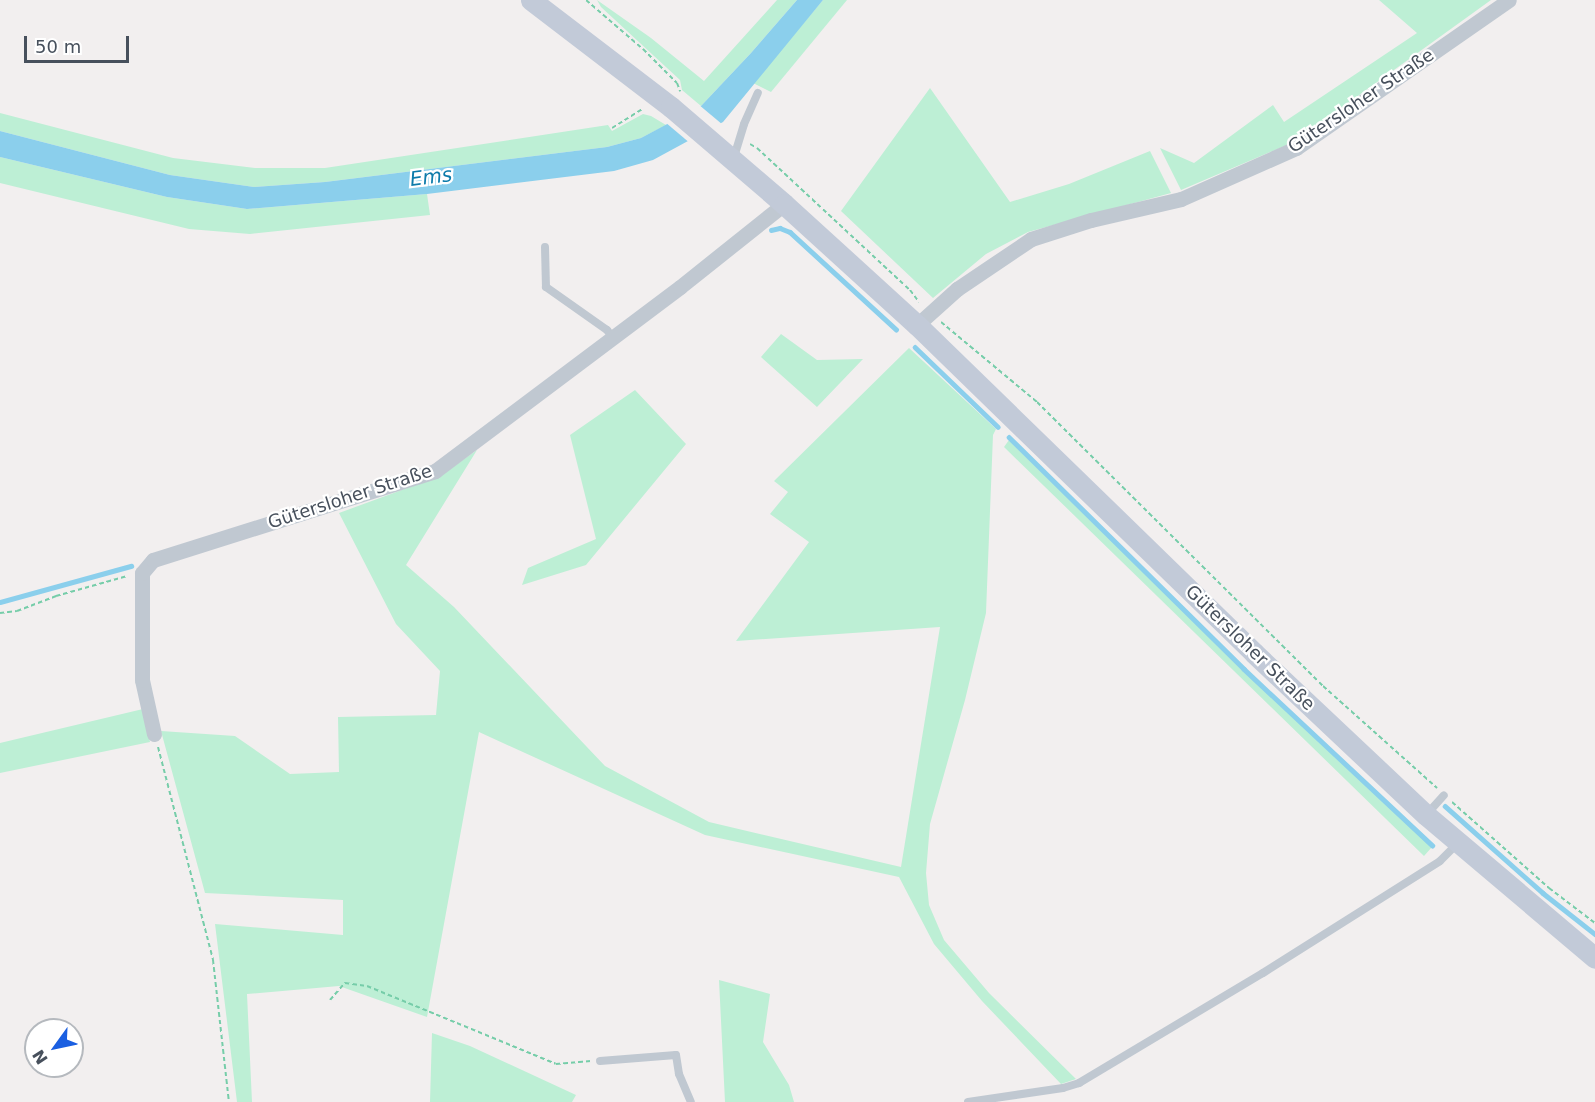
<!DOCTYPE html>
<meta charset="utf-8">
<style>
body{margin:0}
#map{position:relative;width:1595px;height:1102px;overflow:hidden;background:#f2efef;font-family:"DejaVu Sans",sans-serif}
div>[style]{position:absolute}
.green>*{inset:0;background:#bdefd5}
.water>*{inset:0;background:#8bcfec}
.pier>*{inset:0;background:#f2efef}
.stream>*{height:4.5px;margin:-2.25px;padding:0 2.25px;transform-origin:2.25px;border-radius:2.25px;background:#8bcfec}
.path>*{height:2px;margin-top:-1px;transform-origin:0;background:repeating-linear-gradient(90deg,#76cda9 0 4.5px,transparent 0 7.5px)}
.lane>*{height:8px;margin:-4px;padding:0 4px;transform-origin:4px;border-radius:4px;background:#c0c8d1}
.street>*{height:15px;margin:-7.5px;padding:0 7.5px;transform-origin:7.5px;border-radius:7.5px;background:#c0c8d1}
.secondary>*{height:21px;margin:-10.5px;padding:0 10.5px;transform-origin:10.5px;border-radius:10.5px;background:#c2cad8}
span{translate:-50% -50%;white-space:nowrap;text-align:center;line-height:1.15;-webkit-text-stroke:4.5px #fff;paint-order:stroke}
.street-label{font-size:18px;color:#47505c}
.water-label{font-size:20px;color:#0d7baa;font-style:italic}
.north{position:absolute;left:24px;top:1018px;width:60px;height:60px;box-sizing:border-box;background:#fff;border:2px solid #b5b9be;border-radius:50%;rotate:237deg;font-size:16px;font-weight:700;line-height:24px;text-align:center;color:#47505c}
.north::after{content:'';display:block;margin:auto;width:21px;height:27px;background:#1a5fe1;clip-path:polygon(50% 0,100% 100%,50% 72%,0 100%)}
.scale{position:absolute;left:24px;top:36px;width:105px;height:27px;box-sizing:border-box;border:3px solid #47505c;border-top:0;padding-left:8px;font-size:18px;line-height:21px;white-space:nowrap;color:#47505c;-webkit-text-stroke:4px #fff;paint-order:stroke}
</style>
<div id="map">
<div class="green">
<i style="clip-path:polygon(597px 0,651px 38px,704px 81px,777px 0,797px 0,751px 53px,701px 106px,682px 90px,680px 80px,601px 7px)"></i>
<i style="clip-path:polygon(823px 0,847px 0,771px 92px,753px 83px)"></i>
<i style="clip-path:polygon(1379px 0,1491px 0,1294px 142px,1181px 190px,1160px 148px,1194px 163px,1273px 105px,1284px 122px,1417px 33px)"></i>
<i style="clip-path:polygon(930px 88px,1010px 202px,1069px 184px,1150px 151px,1171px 193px,1028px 232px,986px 254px,933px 298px,841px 211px)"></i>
<i style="clip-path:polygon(0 113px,173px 158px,255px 168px,325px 168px,608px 125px,612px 131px,643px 114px,651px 116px,666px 125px,641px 138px,607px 147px,325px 182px,254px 187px,170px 175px,0 131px)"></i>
<i style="clip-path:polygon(0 157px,167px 197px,247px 209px,427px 194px,430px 215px,250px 234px,189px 229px,0 183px)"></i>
<i style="clip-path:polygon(781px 334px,817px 360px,863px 359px,817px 407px,761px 357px)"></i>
<i style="clip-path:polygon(909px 348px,996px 429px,993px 435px,986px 613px,965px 700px,930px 824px,926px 873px,929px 905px,944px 940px,989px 993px,1076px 1079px,1061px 1084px,982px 1001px,934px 944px,899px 877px,705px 835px,479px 732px,427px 1017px,339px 986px,247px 994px,252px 1102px,237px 1102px,215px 924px,343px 935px,343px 900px,205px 893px,161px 731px,235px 736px,290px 774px,339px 772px,338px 717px,436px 715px,440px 671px,396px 624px,339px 513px,440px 476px,477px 450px,406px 565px,454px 607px,605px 766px,709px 822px,901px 867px,940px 627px,736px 641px,809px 542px,770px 514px,788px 492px,774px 481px)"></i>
<i style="clip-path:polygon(635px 390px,686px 444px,586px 565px,522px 585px,528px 568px,596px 539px,570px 435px)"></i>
<i style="clip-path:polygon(1009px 440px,1243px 670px,1432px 847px,1424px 856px,1004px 447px)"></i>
<i style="clip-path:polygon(143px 709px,150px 742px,0 773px,0 743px)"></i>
<i style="clip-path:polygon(719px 980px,770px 994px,763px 1042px,789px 1085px,794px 1102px,725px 1102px)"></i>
<i style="clip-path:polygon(432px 1033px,470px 1046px,576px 1095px,572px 1102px,430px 1102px)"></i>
</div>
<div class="water">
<i style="clip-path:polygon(797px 0,823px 0,723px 122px,653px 160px,614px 171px,427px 194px,247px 209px,167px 197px,0 157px,0 131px,170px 175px,254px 187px,325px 182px,607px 147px,641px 138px,701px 106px,751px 53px)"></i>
</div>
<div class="pier">
<i style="clip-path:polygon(698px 104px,723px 125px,691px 144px,665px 122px)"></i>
</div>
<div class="stream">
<i style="left:771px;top:230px;width:9px;rotate:-13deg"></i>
<i style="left:780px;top:228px;width:11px;rotate:22deg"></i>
<i style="left:790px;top:232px;width:144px;rotate:42.5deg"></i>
<i style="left:915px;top:347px;width:115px;rotate:43.9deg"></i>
<i style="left:1009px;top:437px;width:330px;rotate:44.6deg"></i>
<i style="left:1244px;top:669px;width:258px;rotate:43.1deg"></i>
<i style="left:0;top:602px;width:136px;rotate:-15.4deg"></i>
<i style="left:1445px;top:806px;width:131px;rotate:41.6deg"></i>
<i style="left:1543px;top:893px;width:66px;rotate:38.3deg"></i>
</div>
<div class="path">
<i style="left:586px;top:0;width:75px;rotate:40.7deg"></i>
<i style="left:643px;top:49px;width:48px;rotate:45deg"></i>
<i style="left:677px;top:83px;width:9px;rotate:69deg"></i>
<i style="left:612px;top:128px;width:36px;rotate:-32deg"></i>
<i style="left:750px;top:144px;width:8px;rotate:30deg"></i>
<i style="left:757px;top:148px;width:209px;rotate:42.9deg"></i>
<i style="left:910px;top:290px;width:15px;rotate:53deg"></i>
<i style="left:941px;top:322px;width:125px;rotate:39.8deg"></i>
<i style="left:1037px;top:402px;width:403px;rotate:44.8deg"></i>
<i style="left:1323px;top:686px;width:153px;rotate:41.8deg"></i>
<i style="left:0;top:613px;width:17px;rotate:-7deg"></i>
<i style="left:17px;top:611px;width:42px;rotate:-21deg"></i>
<i style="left:56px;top:596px;width:74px;rotate:-15.7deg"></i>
<i style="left:158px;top:747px;width:220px;rotate:75.5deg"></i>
<i style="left:213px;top:960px;width:143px;rotate:83.6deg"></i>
<i style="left:1452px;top:802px;width:130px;rotate:41.6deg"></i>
<i style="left:1549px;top:888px;width:58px;rotate:37.3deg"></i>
<i style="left:330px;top:1000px;width:23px;rotate:-49deg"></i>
<i style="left:345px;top:983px;width:22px;rotate:8deg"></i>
<i style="left:367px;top:986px;width:204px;rotate:22.4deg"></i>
<i style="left:556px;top:1064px;width:35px;rotate:-5deg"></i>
</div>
<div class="lane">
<i style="left:734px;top:157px;width:34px;rotate:-73deg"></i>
<i style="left:744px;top:124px;width:34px;rotate:-66deg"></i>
<i style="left:545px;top:247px;width:40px;rotate:88.6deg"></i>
<i style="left:546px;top:287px;width:75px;rotate:35.2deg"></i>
<i style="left:607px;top:330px;width:9px;rotate:54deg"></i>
<i style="left:1427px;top:814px;width:25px;rotate:-48deg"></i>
<i style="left:600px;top:1061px;width:76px;rotate:-4.5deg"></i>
<i style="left:676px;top:1055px;width:19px;rotate:81deg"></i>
<i style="left:679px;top:1074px;width:30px;rotate:67deg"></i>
<i style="left:968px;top:1102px;width:96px;rotate:-8.4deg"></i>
<i style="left:1063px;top:1088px;width:17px;rotate:-17deg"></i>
<i style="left:1079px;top:1083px;width:214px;rotate:-30.9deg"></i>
<i style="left:1263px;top:973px;width:209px;rotate:-32.3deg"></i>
<i style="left:1440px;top:861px;width:24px;rotate:-45deg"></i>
</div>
<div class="street">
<i style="left:917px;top:325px;width:54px;rotate:-42deg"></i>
<i style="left:957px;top:289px;width:89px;rotate:-34deg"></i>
<i style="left:1031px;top:239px;width:63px;rotate:-17.6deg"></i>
<i style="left:1091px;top:220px;width:92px;rotate:-13.1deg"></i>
<i style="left:1181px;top:199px;width:126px;rotate:-23.9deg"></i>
<i style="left:1296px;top:148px;width:259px;rotate:-34.8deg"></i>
<i style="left:154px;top:734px;width:55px;rotate:-102.5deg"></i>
<i style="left:142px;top:680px;width:107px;rotate:-90deg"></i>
<i style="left:142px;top:573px;width:17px;rotate:-50deg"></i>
<i style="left:153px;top:560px;width:296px;rotate:-17.5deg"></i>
<i style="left:435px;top:471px;width:306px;rotate:-36.9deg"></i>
<i style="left:680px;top:287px;width:133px;rotate:-38.6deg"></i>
</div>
<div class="secondary">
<i style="left:531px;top:0;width:176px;rotate:37.4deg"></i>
<i style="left:671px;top:107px;width:149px;rotate:40.6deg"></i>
<i style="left:784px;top:204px;width:180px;rotate:42.3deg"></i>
<i style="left:917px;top:325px;width:470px;rotate:44.2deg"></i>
<i style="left:1254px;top:653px;width:236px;rotate:43.3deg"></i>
<i style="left:1426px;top:815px;width:221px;rotate:40.2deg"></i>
</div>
<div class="street-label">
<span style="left:1361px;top:101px;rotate:-34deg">Gütersloher Straße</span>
<span style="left:350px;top:497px;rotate:-18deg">Gütersloher Straße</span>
<span style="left:1250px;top:648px;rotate:44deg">Gütersloher Straße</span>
</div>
<div class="water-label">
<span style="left:431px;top:177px;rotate:-7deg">Ems</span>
</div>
<div class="north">N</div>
<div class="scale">50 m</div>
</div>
